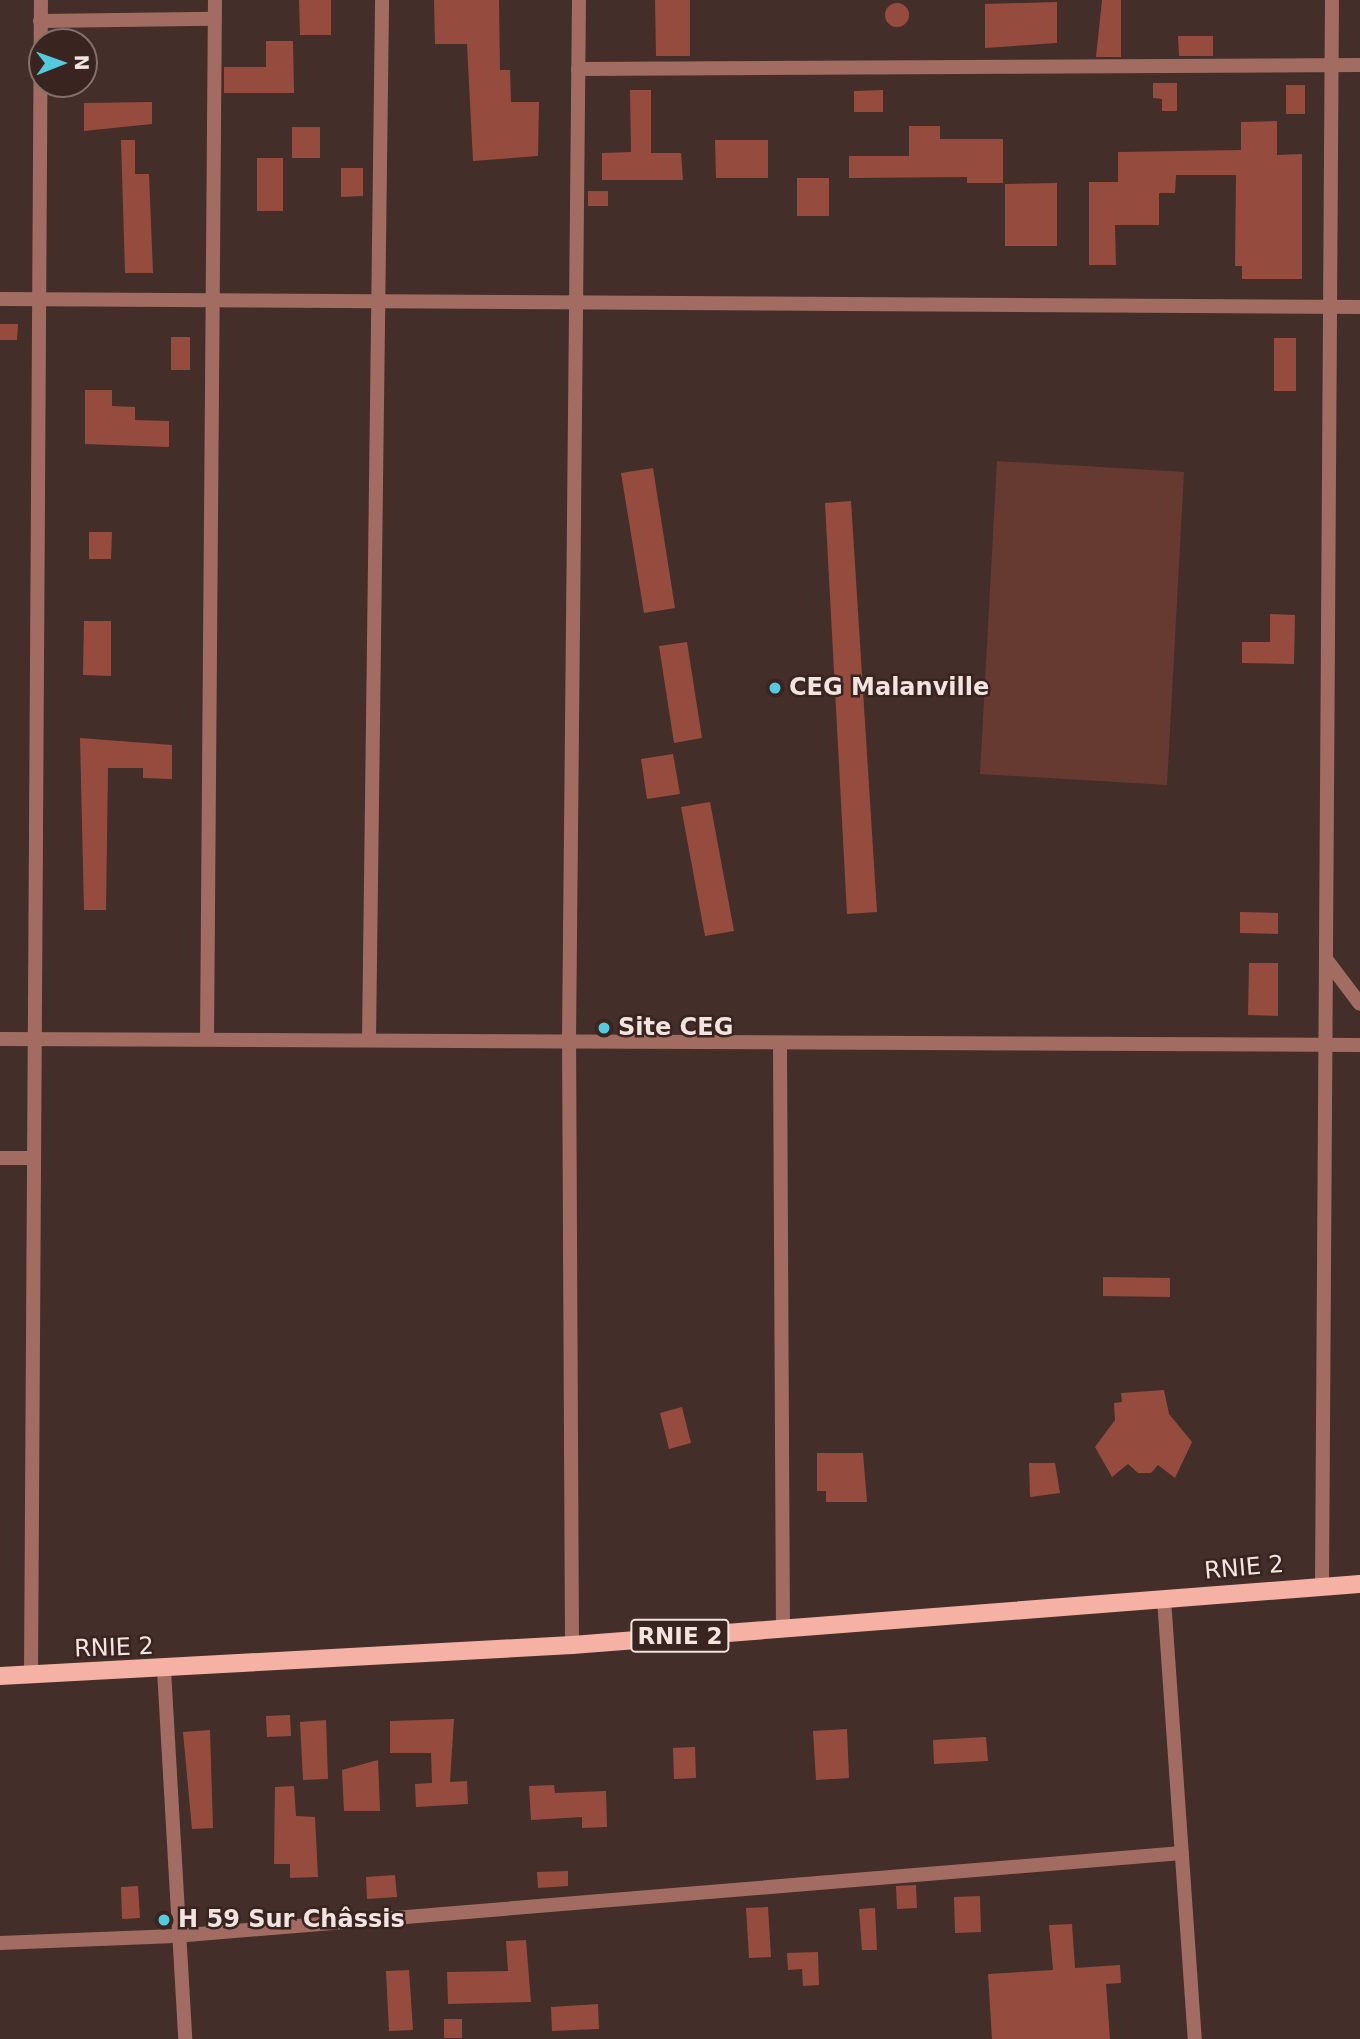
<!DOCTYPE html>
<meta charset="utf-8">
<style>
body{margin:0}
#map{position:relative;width:1360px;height:2039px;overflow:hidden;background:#432e2a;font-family:"DejaVu Sans",sans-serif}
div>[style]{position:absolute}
.green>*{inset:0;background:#673a31}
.building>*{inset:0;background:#954c3f}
.round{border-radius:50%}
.street>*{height:14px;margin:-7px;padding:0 7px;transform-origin:7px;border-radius:7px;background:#a36c62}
.primary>*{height:18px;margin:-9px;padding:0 9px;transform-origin:9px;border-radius:9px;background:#f5b1a4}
.dots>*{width:19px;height:19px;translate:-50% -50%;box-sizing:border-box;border:4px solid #392420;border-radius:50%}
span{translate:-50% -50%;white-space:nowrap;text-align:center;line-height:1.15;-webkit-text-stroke:5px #392420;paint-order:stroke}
.shield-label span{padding:2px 5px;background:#392420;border:2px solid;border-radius:5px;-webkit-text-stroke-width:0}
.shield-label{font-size:23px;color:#f2e4e1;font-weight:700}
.poi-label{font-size:24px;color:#f2e4e1;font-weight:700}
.left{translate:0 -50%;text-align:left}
.street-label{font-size:24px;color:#f2e4e1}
.north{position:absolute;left:28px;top:28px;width:70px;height:70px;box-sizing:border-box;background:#392420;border:2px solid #83716d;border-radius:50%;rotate:89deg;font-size:19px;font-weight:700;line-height:28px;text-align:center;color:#f2e4e1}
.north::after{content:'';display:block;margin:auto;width:24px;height:32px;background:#55cadf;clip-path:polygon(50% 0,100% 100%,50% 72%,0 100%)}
</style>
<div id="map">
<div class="green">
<i style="clip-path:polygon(997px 461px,1184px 472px,1167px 785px,980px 774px)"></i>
</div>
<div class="building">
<i style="clip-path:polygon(299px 0,331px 0,331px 35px,300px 35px)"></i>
<i style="clip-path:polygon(434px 0,499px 0,500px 70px,510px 70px,511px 102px,539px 102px,538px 156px,473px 161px,467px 44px,435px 44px)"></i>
<i style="clip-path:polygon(655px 0,690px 0,690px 56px,656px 56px)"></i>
<i style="clip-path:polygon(1102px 0,1121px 0,1121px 57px,1096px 57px)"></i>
<i style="clip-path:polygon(1057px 2px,1057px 43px,985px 48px,985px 4px)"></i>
<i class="round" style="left:885px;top:3px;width:24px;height:24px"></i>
<i style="clip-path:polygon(1178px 36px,1213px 36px,1213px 56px,1179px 56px)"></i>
<i style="clip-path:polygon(266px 41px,293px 41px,294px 93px,224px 93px,224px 67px,266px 67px)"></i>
<i style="clip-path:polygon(1153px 83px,1177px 83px,1177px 111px,1162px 111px,1162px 99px,1153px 98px)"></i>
<i style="clip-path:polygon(1286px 85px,1305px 85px,1305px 114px,1286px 114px)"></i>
<i style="clip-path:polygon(630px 90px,651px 90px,651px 153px,681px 153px,683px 180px,602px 180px,602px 153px,631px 152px)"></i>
<i style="clip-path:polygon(883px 90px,883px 112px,854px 112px,854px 91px)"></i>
<i style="clip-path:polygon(152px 102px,152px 124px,84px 131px,84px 103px)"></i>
<i style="clip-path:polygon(1277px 121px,1277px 155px,1302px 154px,1302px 279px,1242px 279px,1242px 266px,1235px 266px,1236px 175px,1176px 175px,1175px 193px,1159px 193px,1159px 225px,1115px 225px,1116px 265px,1089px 265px,1089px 182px,1118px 182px,1118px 152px,1241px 150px,1241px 122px)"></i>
<i style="clip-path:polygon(909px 126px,940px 126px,940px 139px,1003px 139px,1003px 183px,967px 183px,967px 177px,849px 178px,849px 156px,909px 156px)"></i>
<i style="clip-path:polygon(292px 127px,320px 127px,320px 158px,292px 158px)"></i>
<i style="clip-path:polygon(121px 140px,135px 140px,135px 174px,149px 174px,153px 273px,125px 273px)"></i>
<i style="clip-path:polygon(715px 140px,768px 140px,768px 178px,716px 178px)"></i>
<i style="clip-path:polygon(257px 158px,283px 158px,283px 211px,257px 211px)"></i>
<i style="clip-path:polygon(341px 168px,363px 168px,363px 196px,341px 197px)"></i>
<i style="clip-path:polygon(797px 178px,829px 178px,829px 216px,797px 216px)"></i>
<i style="clip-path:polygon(1057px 183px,1057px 246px,1005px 246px,1005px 184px)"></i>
<i style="clip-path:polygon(588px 191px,608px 191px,608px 206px,588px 206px)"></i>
<i style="clip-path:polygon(0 324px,18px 324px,17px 340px,0 340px)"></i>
<i style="clip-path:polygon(171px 337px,190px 337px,190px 370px,171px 370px)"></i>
<i style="clip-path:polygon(1274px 338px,1296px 338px,1296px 391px,1274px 391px)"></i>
<i style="clip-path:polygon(85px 390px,112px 390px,112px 406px,135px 407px,135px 420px,169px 421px,169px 447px,85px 444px)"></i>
<i style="clip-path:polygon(653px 468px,675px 608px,644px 613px,621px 473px)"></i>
<i style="clip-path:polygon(851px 501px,877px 912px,847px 914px,825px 503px)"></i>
<i style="clip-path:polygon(89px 532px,112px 532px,111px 559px,89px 559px)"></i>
<i style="clip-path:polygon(1270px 614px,1295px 615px,1294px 664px,1242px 663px,1242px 642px,1270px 642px)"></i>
<i style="clip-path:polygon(84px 621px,111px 621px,111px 676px,83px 675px)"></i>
<i style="clip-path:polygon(687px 642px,702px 738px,674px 743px,659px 646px)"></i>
<i style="clip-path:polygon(80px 738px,172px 745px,172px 779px,143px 778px,143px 768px,108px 768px,106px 910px,84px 910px)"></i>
<i style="clip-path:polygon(673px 754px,680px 794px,647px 799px,641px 759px)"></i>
<i style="clip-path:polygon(710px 802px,734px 931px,705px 936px,681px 807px)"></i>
<i style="clip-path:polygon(1240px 912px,1278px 913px,1278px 934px,1240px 933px)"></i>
<i style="clip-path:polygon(1249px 963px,1278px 963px,1278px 1016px,1248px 1015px)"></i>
<i style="clip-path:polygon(1103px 1277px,1170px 1278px,1170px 1297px,1103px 1296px)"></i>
<i style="clip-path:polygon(1164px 1390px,1169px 1414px,1192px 1442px,1175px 1478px,1158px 1465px,1151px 1473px,1138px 1473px,1128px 1464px,1112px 1477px,1095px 1447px,1115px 1420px,1114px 1403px,1122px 1402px,1121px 1393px)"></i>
<i style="clip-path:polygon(682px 1407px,691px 1443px,669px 1449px,660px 1413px)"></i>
<i style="clip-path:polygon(817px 1453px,863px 1453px,867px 1502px,826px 1502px,826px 1491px,817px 1491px)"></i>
<i style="clip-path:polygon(1029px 1463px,1055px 1463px,1060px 1493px,1030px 1497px)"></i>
<i style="clip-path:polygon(290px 1715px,291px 1736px,267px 1737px,266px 1716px)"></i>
<i style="clip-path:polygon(454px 1719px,450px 1782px,467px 1781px,468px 1804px,416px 1807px,415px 1784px,432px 1783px,431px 1753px,390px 1753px,390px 1721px)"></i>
<i style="clip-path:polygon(326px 1720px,328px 1779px,303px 1780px,300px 1722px)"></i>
<i style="clip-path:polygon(847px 1729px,849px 1778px,816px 1780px,813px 1731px)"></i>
<i style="clip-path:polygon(210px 1730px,213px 1828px,192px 1829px,183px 1732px)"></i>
<i style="clip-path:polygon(986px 1737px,988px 1761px,934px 1764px,933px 1740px)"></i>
<i style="clip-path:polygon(695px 1747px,696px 1778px,674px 1779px,673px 1748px)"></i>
<i style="clip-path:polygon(378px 1760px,380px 1811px,344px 1811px,342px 1770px)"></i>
<i style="clip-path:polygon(554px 1785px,555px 1793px,606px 1791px,607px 1827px,582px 1828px,582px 1817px,531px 1820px,529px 1786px)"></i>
<i style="clip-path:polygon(294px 1786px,296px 1816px,315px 1817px,318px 1877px,290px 1878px,290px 1864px,274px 1864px,275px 1787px)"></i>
<i style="clip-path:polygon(568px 1871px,568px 1886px,538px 1888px,537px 1872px)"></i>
<i style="clip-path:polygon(395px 1875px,397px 1897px,367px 1899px,366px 1877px)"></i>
<i style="clip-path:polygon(916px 1885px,917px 1908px,897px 1909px,896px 1886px)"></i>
<i style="clip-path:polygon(138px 1886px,140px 1918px,122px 1919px,121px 1887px)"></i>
<i style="clip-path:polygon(980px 1896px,981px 1932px,955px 1933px,954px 1897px)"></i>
<i style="clip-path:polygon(768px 1907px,771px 1957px,749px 1958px,746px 1908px)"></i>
<i style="clip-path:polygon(875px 1908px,877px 1950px,862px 1950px,859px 1909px)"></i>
<i style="clip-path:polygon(1072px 1924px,1075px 1968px,1120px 1965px,1121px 1983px,1106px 1984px,1110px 2039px,992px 2039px,988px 1974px,1053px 1970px,1049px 1925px)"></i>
<i style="clip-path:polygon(526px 1940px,531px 2002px,448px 2004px,447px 1972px,508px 1971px,506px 1941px)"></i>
<i style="clip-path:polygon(818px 1952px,819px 1985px,803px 1986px,802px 1969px,788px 1970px,787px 1953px)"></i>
<i style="clip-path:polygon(409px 1970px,413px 2030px,389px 2031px,386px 1971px)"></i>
<i style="clip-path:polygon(598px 2004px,599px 2029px,552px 2031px,551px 2007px)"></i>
<i style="clip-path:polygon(444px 2019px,462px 2019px,462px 2038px,444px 2038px)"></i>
</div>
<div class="street">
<i style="left:40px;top:21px;width:174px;rotate:-0.7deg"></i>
<i style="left:578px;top:69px;width:782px;rotate:-0.29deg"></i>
<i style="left:0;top:299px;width:1360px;rotate:0.34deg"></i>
<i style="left:1326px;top:959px;width:56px;rotate:52.9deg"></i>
<i style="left:0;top:1039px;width:1360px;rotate:0.25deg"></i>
<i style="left:207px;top:1039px;width:1039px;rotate:-89.56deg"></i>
<i style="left:369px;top:1040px;width:1040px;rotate:-89.28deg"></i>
<i style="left:780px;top:1043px;width:585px;rotate:89.71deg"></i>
<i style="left:0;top:1158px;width:34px"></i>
<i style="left:1322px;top:1587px;width:1587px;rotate:-89.64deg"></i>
<i style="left:1164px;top:1599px;width:441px;rotate:86deg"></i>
<i style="left:572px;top:1645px;width:605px;rotate:-90.28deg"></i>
<i style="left:569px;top:1040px;width:1040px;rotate:-89.45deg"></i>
<i style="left:164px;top:1670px;width:370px;rotate:86.7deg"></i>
<i style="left:31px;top:1675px;width:1675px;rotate:-89.66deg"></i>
<i style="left:0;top:1943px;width:175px;rotate:-2.3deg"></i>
<i style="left:175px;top:1936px;width:1010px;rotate:-4.71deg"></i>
</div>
<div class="primary">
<i style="left:0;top:1676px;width:573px;rotate:-3.1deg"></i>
<i style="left:572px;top:1645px;width:790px;rotate:-4.43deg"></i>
</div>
<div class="dots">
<i style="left:775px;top:688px;background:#55cadf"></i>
<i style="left:604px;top:1028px;background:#55cadf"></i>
<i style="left:164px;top:1920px;background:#55cadf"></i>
</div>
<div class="shield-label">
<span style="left:680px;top:1636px">RNIE 2</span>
</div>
<div class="poi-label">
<span class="left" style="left:789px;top:688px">CEG Malanville</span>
<span class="left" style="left:618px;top:1028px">Site CEG</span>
<span class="left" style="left:178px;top:1920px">H 59 Sur Châssis</span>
</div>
<div class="street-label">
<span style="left:1244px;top:1568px;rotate:-5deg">RNIE 2</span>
<span style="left:114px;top:1648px;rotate:-2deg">RNIE 2</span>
</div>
<div class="north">N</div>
</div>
